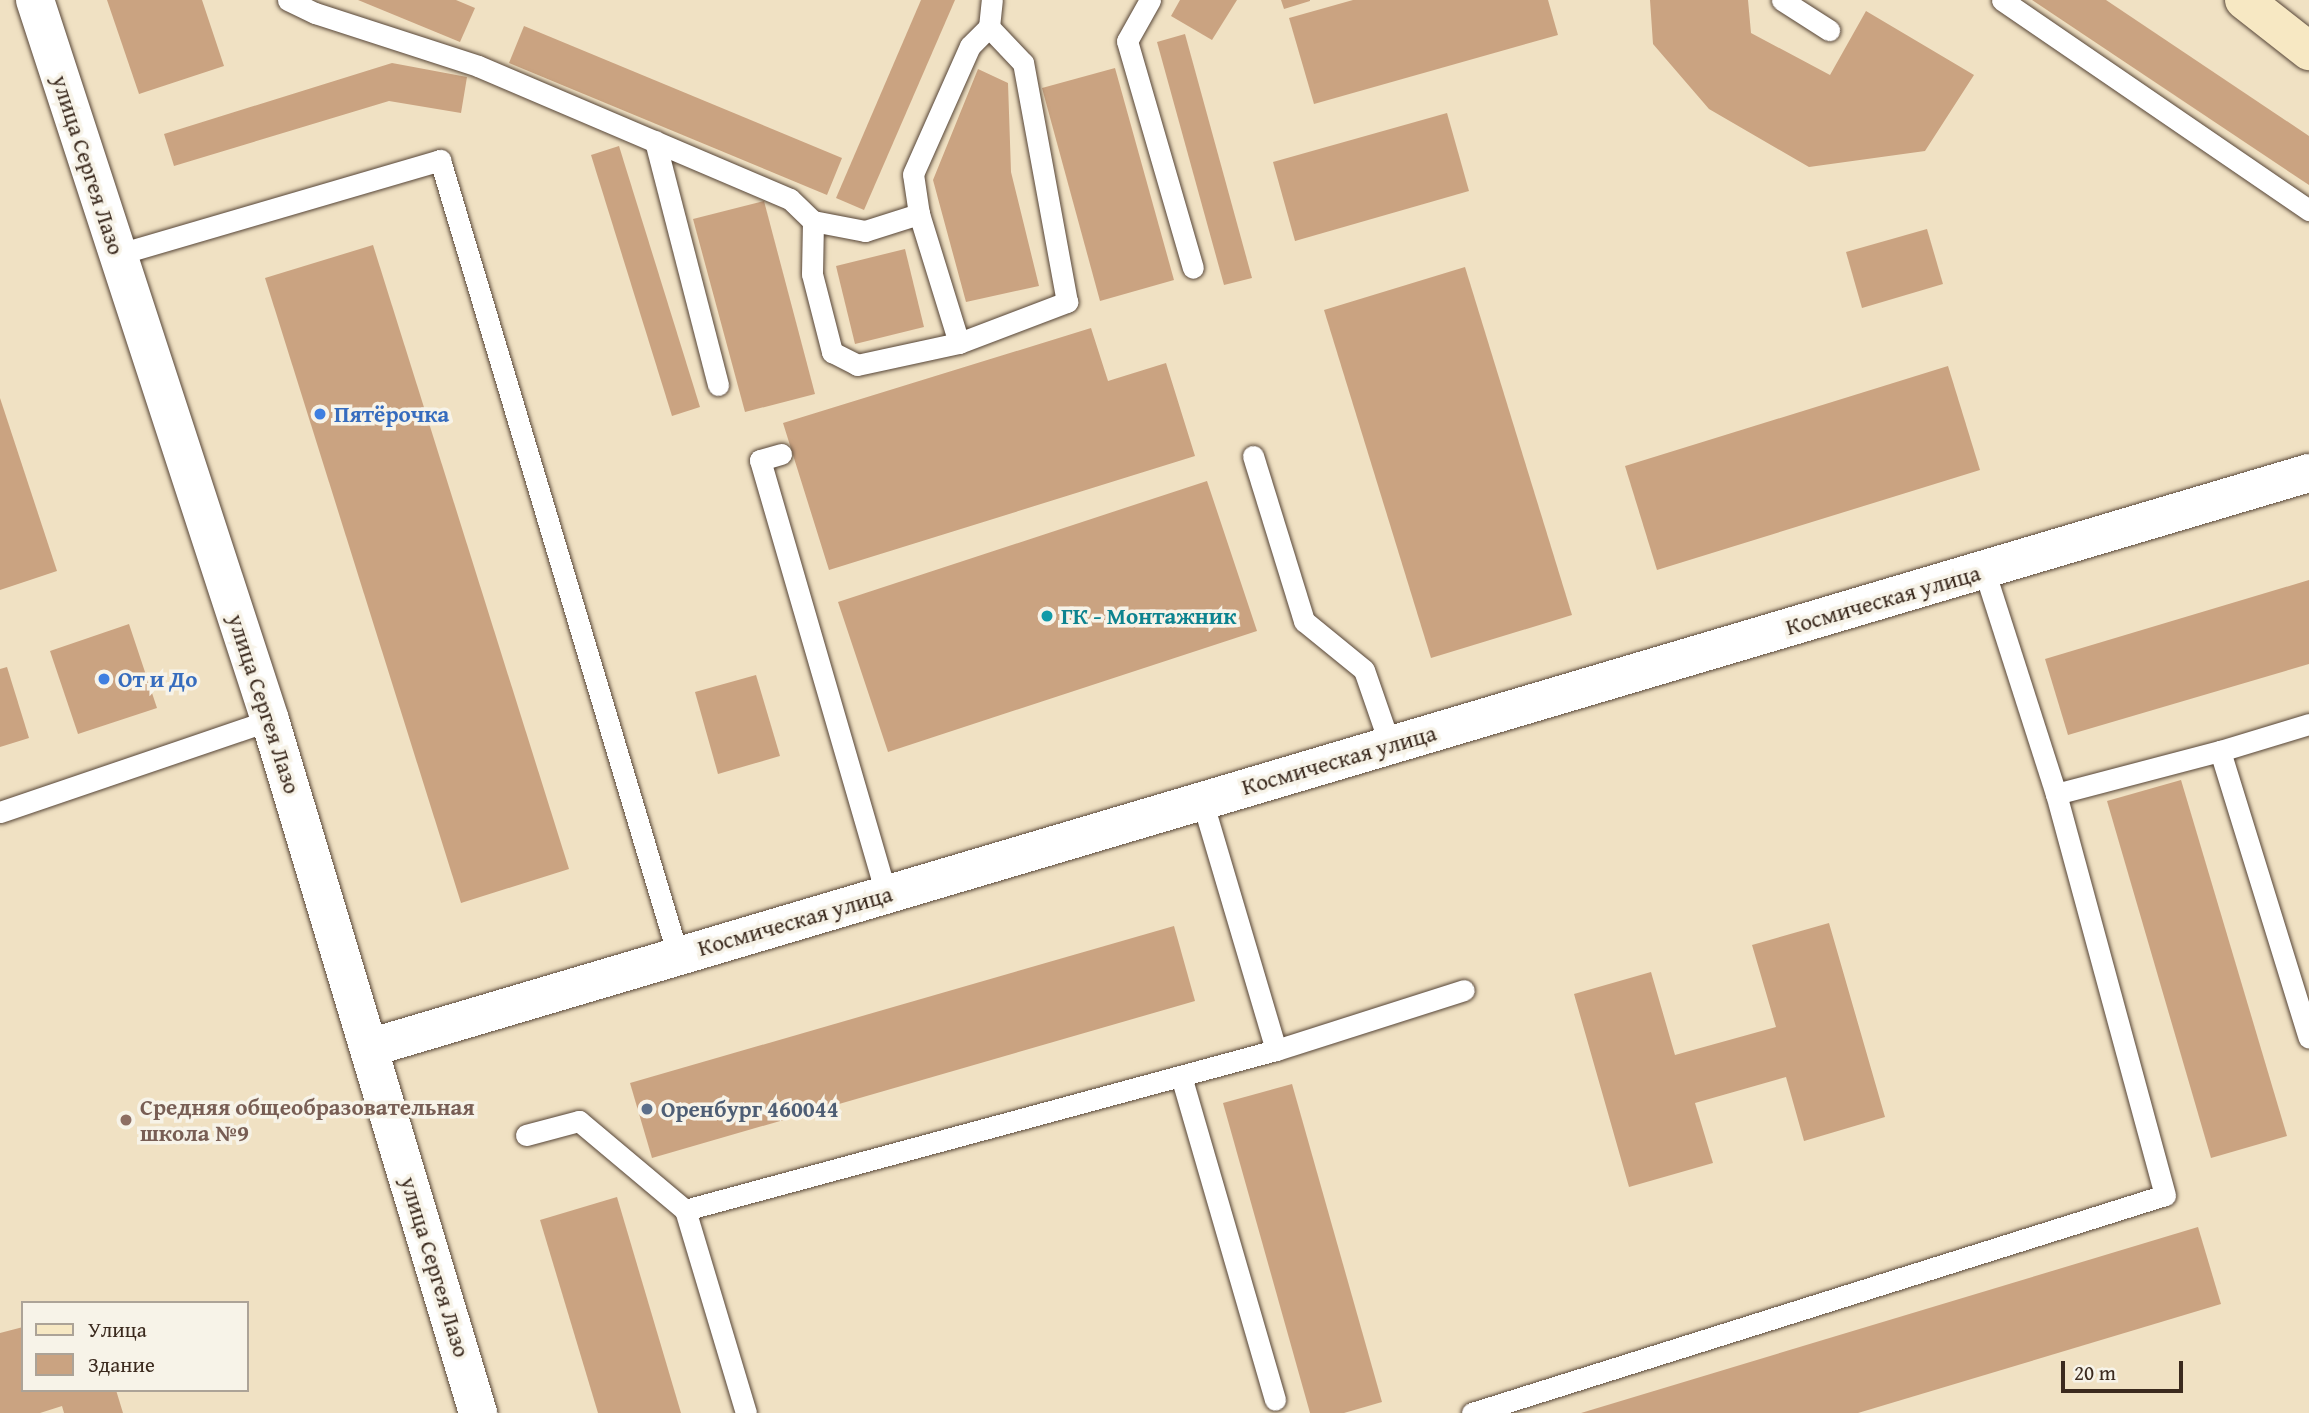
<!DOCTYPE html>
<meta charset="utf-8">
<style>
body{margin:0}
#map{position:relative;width:2309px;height:1413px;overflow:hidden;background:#f0e1c3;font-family:"Gentium Book Plus",serif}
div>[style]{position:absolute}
.building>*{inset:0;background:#caa381}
.roads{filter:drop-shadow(0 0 2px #564537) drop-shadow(0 0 2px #564537)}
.lane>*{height:21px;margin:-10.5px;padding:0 10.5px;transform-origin:10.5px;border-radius:10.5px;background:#fff}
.street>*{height:38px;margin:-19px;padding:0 19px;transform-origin:19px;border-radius:19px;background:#fff}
.secondary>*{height:38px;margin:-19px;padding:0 19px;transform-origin:19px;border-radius:19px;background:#f7e8c3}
.dots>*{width:19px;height:19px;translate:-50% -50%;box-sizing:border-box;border:4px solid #f7f3e8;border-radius:50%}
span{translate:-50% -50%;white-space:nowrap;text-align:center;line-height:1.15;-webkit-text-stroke:7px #f7f3e8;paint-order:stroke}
.street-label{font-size:23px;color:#3b2a1e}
.shop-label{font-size:23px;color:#366cbe;font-weight:700}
.left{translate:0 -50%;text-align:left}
.culture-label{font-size:23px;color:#0d838f;font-weight:700}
.education-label{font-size:23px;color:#785e54;font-weight:700}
.service-label{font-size:23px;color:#4e5e75;font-weight:700}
.legend{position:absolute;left:21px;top:1301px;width:228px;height:91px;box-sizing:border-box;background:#f7f3e8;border:2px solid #aca397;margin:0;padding:9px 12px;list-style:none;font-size:21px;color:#3b2a1e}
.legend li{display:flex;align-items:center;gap:14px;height:35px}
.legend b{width:35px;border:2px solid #aca397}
.scale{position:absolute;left:2061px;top:1361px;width:122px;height:32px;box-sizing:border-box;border:4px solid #3b2a1e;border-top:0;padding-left:9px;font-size:21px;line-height:24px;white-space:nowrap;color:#3b2a1e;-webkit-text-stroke:5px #f7f3e8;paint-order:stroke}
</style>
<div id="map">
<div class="building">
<i style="clip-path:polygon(107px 0,202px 0,224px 66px,139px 94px)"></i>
<i style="clip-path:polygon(358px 0,456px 0,475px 8px,460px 42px)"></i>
<i style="clip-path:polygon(921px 0,955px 0,864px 210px,836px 198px)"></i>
<i style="clip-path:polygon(1180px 0,1237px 0,1212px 40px,1171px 16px)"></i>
<i style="clip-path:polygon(1281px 0,1310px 0,1310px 1px,1284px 9px)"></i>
<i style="clip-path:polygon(1353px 0,1548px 0,1558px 35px,1314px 104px,1289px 18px)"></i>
<i style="clip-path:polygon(1650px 0,1748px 0,1751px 33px,1830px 75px,1866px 11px,1974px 75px,1925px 151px,1809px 167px,1709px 109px,1653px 44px)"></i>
<i style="clip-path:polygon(2032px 0,2106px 0,2309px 136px,2309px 185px)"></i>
<i style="clip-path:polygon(524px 26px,842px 158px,827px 195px,509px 63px)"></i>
<i style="clip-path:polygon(1185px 34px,1252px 278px,1224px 285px,1157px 42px)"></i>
<i style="clip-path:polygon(392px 63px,467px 77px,461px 113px,389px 101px,174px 166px,164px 134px)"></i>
<i style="clip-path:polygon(1115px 68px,1174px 280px,1100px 301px,1042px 88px)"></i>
<i style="clip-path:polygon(978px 69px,1008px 83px,1011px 172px,1039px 286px,966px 302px,933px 180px)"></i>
<i style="clip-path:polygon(1447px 113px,1469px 191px,1295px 241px,1273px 162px)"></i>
<i style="clip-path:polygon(619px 146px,700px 407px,672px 416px,591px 155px)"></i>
<i style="clip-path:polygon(764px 201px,815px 394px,745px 412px,693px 219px)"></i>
<i style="clip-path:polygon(1927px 229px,1943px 284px,1862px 308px,1846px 252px)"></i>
<i style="clip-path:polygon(373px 245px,569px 869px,461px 903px,265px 278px)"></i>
<i style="clip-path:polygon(905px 249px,924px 327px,855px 344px,836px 266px)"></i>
<i style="clip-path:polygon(1465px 267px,1572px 615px,1431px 658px,1324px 310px)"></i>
<i style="clip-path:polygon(1091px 328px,1108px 381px,1166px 363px,1195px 456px,829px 570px,783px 423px)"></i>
<i style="clip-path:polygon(1948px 366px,1980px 470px,1657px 570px,1625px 466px)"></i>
<i style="clip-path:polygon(0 398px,57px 571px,0 590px)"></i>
<i style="clip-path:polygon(1207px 481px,1257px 631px,888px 752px,838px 602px)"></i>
<i style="clip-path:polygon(2309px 580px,2309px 664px,2068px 735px,2045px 659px)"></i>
<i style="clip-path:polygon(129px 624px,157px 708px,78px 734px,50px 651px)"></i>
<i style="clip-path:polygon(7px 667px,29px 738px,0 747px,0 669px)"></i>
<i style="clip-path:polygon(756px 675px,780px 756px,718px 774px,695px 692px)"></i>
<i style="clip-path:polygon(2181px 780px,2287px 1136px,2211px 1158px,2107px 801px)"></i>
<i style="clip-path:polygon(1829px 923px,1885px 1117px,1804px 1141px,1786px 1077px,1695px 1103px,1713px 1163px,1629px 1187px,1574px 994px,1651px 972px,1675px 1055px,1776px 1027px,1752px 945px)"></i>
<i style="clip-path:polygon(1174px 926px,1195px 1001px,652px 1158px,630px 1083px)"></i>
<i style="clip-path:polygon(1292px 1084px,1382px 1402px,1344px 1413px,1310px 1413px,1223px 1103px)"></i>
<i style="clip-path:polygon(617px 1197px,681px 1413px,598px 1413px,540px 1220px)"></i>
<i style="clip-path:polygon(2198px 1227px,2221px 1304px,1858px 1413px,1581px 1413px)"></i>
<i style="clip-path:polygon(23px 1327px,23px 1390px,116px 1390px,123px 1413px,64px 1413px,62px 1406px,40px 1413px,0 1413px,0 1333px)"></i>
</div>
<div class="roads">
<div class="lane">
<i style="left:288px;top:0;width:30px;rotate:26deg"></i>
<i style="left:315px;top:13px;width:171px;rotate:18deg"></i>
<i style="left:478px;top:66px;width:339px;rotate:23.1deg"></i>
<i style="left:790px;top:199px;width:32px;rotate:44deg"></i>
<i style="left:813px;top:221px;width:53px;rotate:10.9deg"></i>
<i style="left:865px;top:231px;width:57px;rotate:-17.5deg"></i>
<i style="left:1150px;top:0;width:47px;rotate:119.3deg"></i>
<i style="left:1127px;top:41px;width:236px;rotate:73.8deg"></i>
<i style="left:1782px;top:0;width:56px;rotate:32.6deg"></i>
<i style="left:2002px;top:0;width:372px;rotate:34.4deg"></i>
<i style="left:655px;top:141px;width:252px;rotate:75.5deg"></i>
<i style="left:813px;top:221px;width:53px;rotate:91.1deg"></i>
<i style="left:812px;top:274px;width:81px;rotate:75.6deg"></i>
<i style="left:832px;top:352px;width:28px;rotate:27deg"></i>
<i style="left:857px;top:365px;width:104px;rotate:-12.2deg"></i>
<i style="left:959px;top:343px;width:116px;rotate:-20.8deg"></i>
<i style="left:1067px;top:302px;width:243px;rotate:-100.4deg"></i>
<i style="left:1023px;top:63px;width:50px;rotate:-133.4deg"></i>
<i style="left:116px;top:255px;width:338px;rotate:-16.3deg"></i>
<i style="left:440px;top:160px;width:831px;rotate:73.35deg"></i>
<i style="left:959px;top:343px;width:135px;rotate:-107.2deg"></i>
<i style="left:919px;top:214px;width:40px;rotate:-98.5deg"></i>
<i style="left:913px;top:174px;width:140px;rotate:-66deg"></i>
<i style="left:970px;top:46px;width:27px;rotate:-45deg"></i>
<i style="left:989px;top:27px;width:27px;rotate:-84deg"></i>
<i style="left:781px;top:454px;width:22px;rotate:164deg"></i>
<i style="left:760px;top:460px;width:452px;rotate:73.8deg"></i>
<i style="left:1253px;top:456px;width:173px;rotate:72.8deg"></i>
<i style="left:1304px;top:621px;width:77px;rotate:39.2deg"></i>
<i style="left:1364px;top:670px;width:79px;rotate:70.9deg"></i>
<i style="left:2309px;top:724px;width:93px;rotate:163.1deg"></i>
<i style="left:2220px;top:751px;width:300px;rotate:72.8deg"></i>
<i style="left:2056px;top:794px;width:170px;rotate:-14.7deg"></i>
<i style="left:0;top:812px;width:285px;rotate:-18.8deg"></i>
<i style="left:1276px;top:1050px;width:197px;rotate:-17.7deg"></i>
<i style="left:1181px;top:1076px;width:337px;rotate:73.8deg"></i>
<i style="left:526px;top:1135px;width:55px;rotate:-14.8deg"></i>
<i style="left:579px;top:1121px;width:138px;rotate:40deg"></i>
<i style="left:746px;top:1413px;width:212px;rotate:-106.7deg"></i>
<i style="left:685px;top:1210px;width:612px;rotate:-15.15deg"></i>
<i style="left:1276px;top:1050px;width:261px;rotate:-106.5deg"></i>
<i style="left:1472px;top:1413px;width:726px;rotate:-17.46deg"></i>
<i style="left:2165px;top:1195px;width:416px;rotate:-105.2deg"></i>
<i style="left:2056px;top:794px;width:235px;rotate:-107.8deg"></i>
</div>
<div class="street">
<i style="left:35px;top:0;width:757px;rotate:71.92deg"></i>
<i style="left:270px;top:720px;width:724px;rotate:73.29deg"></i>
<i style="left:369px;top:1048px;width:2023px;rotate:-16.51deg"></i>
</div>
<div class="secondary">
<i style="left:2244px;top:0;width:83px;rotate:38.1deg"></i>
</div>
</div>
<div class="dots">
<i style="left:320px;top:414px;background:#3f7fe0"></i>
<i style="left:1047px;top:616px;background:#0f9aa8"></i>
<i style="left:104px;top:679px;background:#3f7fe0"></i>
<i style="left:647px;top:1109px;background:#5c6f8a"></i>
<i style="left:126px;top:1120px;background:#8d6e63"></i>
</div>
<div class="street-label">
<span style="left:88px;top:165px;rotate:72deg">улица Сергея Лазо</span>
<span style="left:1883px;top:600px;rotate:-16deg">Космическая улица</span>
<span style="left:264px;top:704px;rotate:72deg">улица Сергея Лазо</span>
<span style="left:1339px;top:760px;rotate:-16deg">Космическая улица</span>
<span style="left:795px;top:921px;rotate:-16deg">Космическая улица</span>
<span style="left:435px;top:1267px;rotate:73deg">улица Сергея Лазо</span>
</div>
<div class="shop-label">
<span class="left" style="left:334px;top:414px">Пятёрочка</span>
<span class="left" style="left:118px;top:679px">От и До</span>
</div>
<div class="culture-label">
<span class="left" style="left:1061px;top:616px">ГК - Монтажник</span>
</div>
<div class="education-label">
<span class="left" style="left:140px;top:1120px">Средняя общеобразовательная<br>школа №9</span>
</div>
<div class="service-label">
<span class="left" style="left:661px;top:1109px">Оренбург 460044</span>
</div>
<ul class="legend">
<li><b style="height:9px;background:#f7e8c3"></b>Улица</li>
<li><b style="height:19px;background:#caa381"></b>Здание</li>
</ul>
<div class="scale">20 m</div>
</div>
